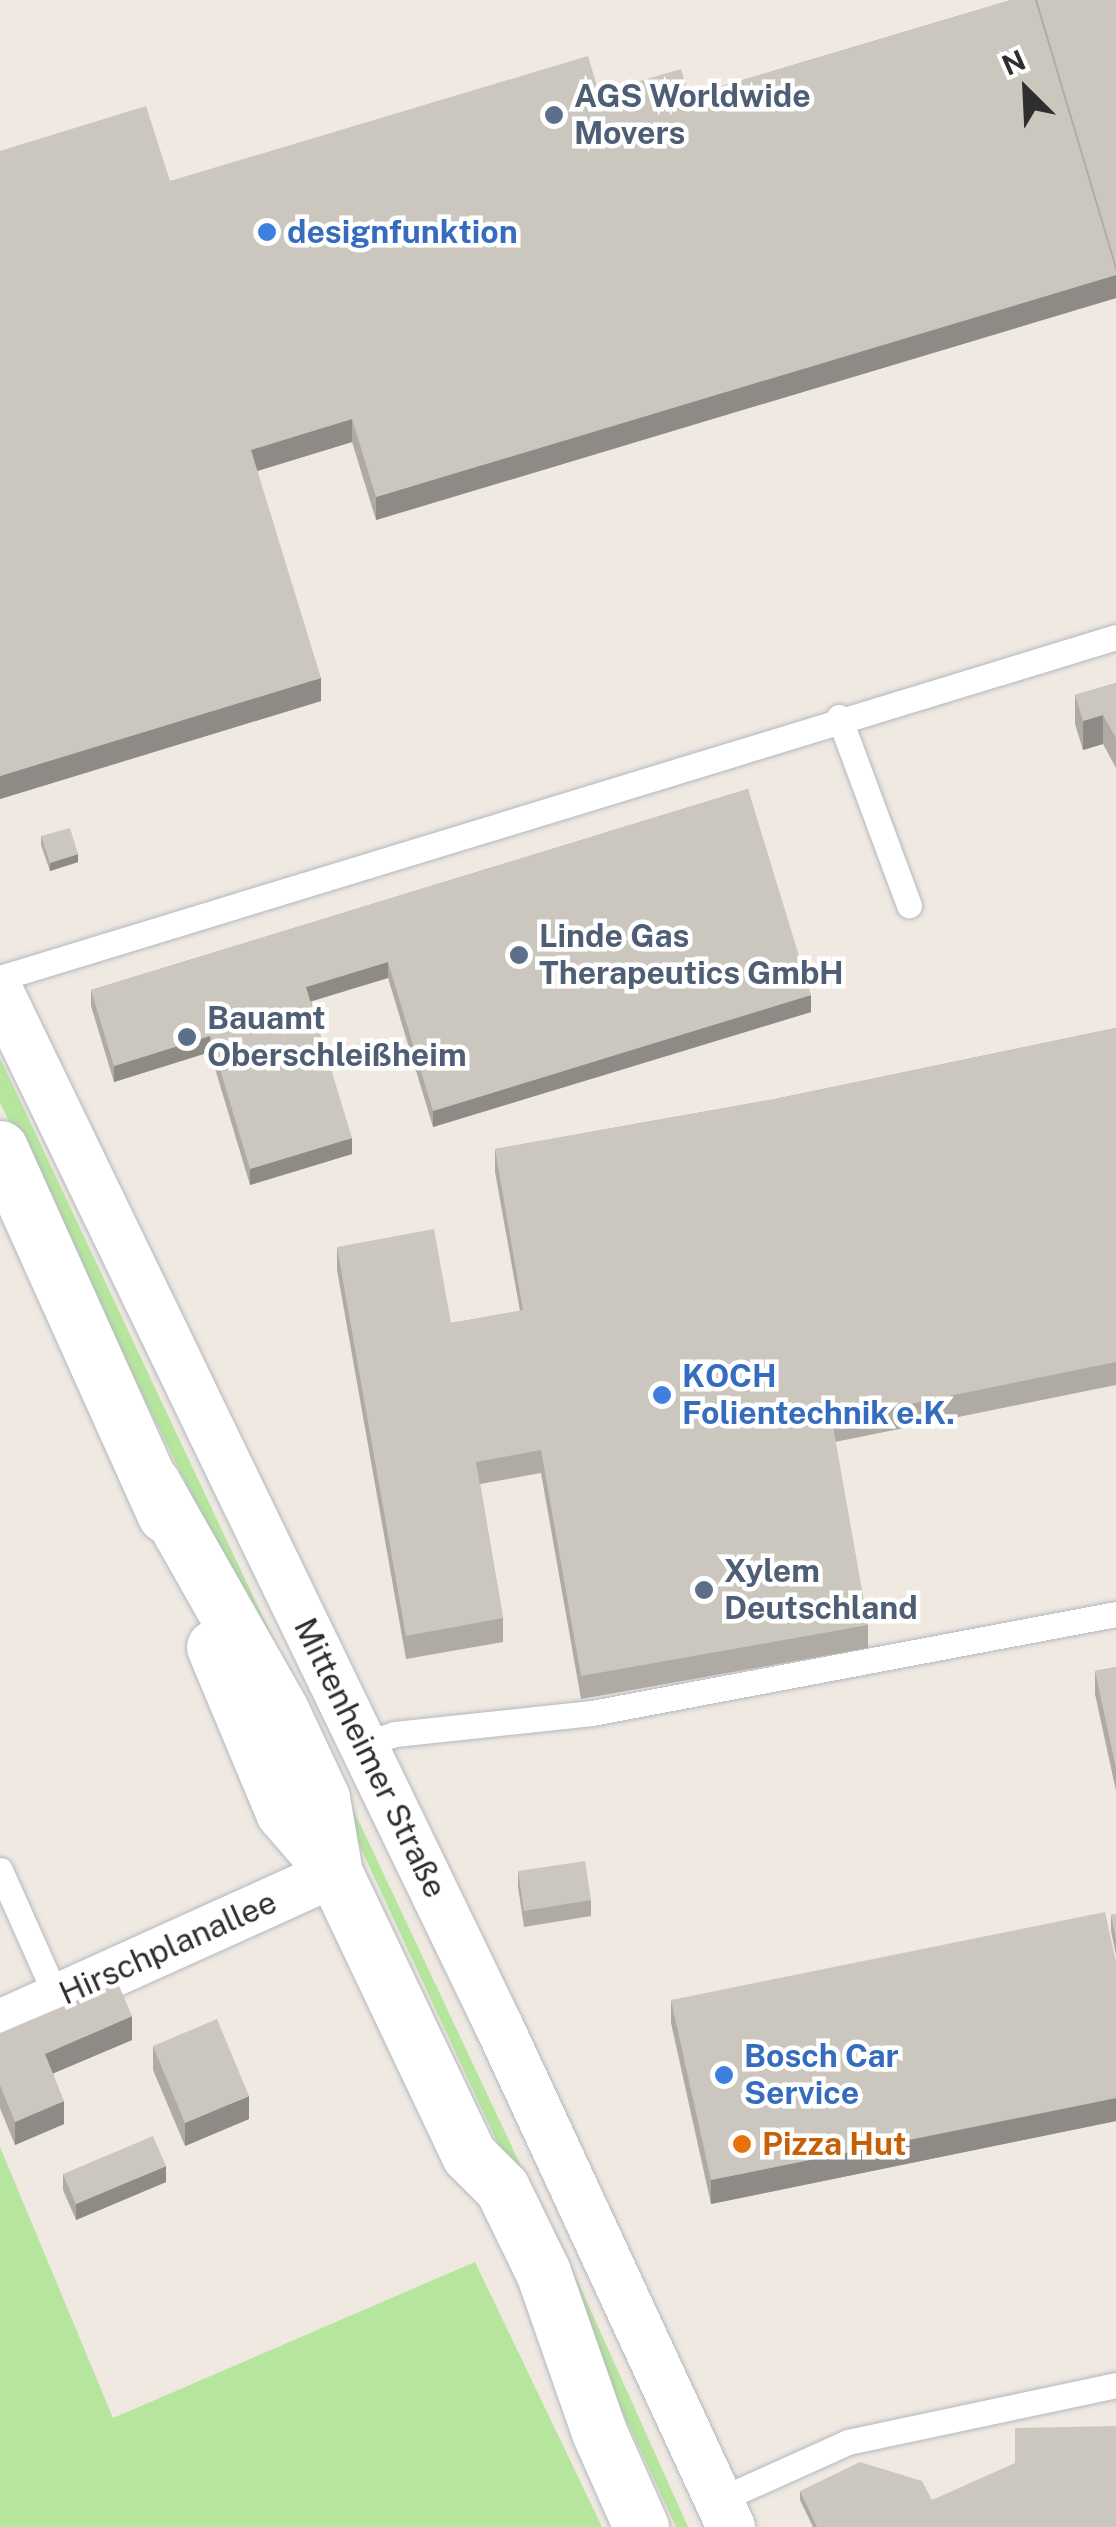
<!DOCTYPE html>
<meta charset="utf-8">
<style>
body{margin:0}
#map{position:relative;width:1116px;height:2527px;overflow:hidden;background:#efe9e1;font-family:"Public Sans",sans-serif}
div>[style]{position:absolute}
.green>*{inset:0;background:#b6e59e}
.roads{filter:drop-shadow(0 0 2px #b4b7c1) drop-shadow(0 0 2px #b4b7c1)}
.service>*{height:25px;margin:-12.5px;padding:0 12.5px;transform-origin:12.5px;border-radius:12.5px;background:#fff}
.minor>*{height:48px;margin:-24px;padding:0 24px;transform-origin:24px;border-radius:24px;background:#fff}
.secondary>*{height:55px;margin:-27.5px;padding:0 27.5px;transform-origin:27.5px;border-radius:27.5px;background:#fff}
.wall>*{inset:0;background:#afaba4}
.shaded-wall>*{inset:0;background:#8e8b86}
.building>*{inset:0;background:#cbc7bf}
.dots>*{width:28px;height:28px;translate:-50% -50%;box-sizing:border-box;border:5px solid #fff;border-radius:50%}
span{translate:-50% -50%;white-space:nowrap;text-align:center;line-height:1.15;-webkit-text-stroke:9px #fff;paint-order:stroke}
.service-label{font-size:32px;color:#4e5e75;font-weight:700}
.left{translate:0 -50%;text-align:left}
.shop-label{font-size:32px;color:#366cbe;font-weight:700}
.street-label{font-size:32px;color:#2e2e2e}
.food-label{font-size:32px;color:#c56008;font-weight:700}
.north{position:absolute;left:976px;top:40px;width:100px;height:100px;-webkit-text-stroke:8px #fff;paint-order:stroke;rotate:336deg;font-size:28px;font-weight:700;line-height:40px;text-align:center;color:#2e2e2e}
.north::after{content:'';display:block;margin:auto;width:35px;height:45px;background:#2e2e2e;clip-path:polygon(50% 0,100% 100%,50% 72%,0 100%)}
</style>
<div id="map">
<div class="green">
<i style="clip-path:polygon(0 1058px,535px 2196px,530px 2213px,300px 1717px,0 1103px)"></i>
<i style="clip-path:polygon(0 2147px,113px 2418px,475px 2262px,602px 2527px,0 2527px)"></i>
<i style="clip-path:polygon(549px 2227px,556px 2233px,688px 2527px,676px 2527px,538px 2229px)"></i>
</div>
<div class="roads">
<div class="service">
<i style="left:839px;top:717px;width:201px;rotate:69.6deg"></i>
<i style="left:0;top:978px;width:1167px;rotate:-16.99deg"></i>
<i style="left:363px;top:1745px;width:34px;rotate:-19deg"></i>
<i style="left:395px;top:1734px;width:198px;rotate:-6.1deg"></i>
<i style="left:592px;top:1713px;width:533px;rotate:-10.7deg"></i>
<i style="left:0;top:1870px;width:140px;rotate:66deg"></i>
<i style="left:719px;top:2500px;width:141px;rotate:-24.2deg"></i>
<i style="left:848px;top:2442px;width:274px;rotate:-12deg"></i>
</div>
<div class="minor">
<i style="left:0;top:993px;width:1147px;rotate:64.22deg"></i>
<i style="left:499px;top:2026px;width:552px;rotate:65.15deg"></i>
<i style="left:0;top:2024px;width:367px;rotate:-24.3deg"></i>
</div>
<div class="secondary">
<i style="left:0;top:1148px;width:402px;rotate:65.8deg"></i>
<i style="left:152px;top:1482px;width:262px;rotate:60.5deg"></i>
<i style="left:281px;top:1710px;width:97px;rotate:65deg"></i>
<i style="left:322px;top:1798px;width:76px;rotate:80.2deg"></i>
<i style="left:335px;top:1873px;width:312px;rotate:64.6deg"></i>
<i style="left:469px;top:2155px;width:47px;rotate:45deg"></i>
<i style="left:502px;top:2188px;width:93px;rotate:64deg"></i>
<i style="left:543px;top:2272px;width:170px;rotate:70.7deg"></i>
<i style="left:599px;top:2432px;width:104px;rotate:66.1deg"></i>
<i style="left:214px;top:1647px;width:179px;rotate:67.3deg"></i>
<i style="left:283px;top:1812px;width:75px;rotate:49.3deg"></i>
</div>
</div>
<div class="wall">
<i style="clip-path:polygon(1011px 0,1116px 0,1116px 298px,376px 520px,352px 442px,257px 471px,321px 701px,0 799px,0 151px,170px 181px,599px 93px,689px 96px)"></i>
<i style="clip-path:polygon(1116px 683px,1116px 768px,1103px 744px,1083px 750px,1075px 724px,1075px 695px)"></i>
<i style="clip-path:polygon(748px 789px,811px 1012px,433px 1127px,388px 978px,311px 1001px,352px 1154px,250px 1185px,210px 1052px,114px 1082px,91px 1006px,91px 990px)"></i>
<i style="clip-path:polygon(41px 836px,78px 862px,50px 871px,41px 845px)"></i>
<i style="clip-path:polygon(1116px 1028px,1116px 1385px,835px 1442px,868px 1625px,868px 1648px,581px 1699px,541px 1473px,480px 1484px,503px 1618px,503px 1642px,406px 1659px,337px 1270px,337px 1247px,451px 1323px,520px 1311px,495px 1172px,495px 1149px,775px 1099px)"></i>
<i style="clip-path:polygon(1116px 1667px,1116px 1791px,1095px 1694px,1095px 1671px)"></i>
<i style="clip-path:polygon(518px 1871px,591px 1900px,591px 1916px,524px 1927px,518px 1887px)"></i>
<i style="clip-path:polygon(1116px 1914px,1116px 1955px,1111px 1931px,1111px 1915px)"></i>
<i style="clip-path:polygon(1116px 1962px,1116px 2121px,711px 2204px,671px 2023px,671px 2000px)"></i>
<i style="clip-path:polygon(0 2033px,132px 2040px,53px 2073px,64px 2124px,15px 2145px,0 2108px)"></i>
<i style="clip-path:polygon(153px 2046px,249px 2119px,185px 2146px,153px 2070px)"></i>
<i style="clip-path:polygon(63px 2174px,166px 2182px,76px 2220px,63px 2190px)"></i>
<i style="clip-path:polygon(800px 2491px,932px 2500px,1116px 2527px,813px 2527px,800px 2500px)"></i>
</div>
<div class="shaded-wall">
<i style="clip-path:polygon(1116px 275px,1116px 298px,376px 520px,376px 497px)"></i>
<i style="clip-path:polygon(352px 419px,352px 442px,251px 473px,251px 450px)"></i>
<i style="clip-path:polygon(321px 678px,321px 701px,0 799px,0 776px)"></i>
<i style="clip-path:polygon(1103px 715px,1103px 744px,1083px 750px,1083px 721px)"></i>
<i style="clip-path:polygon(78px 854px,78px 862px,50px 871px,50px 863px)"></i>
<i style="clip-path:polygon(388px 962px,388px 978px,306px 1003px,306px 987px)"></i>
<i style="clip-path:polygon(811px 995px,811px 1012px,433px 1127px,433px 1111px)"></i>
<i style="clip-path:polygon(210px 1036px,210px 1052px,114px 1082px,114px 1066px)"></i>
<i style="clip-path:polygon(352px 1138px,352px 1154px,250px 1185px,250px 1169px)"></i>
<i style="clip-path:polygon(132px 2016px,132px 2040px,45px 2077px,45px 2054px)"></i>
<i style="clip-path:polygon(249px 2096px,249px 2119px,185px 2146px,185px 2123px)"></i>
<i style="clip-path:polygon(1116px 2098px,1116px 2121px,711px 2204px,711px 2180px)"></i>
<i style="clip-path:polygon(64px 2101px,64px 2124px,15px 2145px,15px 2122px)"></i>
<i style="clip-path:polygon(166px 2166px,166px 2182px,76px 2220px,76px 2204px)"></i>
</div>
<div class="building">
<i style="clip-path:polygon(1011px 0,1035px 0,1116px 271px,1116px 275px,376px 497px,352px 419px,251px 450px,321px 678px,0 776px,0 151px,146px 106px,170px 181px,588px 56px,599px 93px,681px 69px,689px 96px)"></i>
<i style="clip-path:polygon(1037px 0,1116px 0,1116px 265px)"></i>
<i style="clip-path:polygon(1116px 683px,1116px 738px,1103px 715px,1083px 721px,1075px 695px)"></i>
<i style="clip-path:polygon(748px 789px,811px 995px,433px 1111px,388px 962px,306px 987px,352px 1138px,250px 1169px,210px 1036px,114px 1066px,91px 990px)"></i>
<i style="clip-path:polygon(70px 828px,78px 854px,50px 863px,41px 836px)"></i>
<i style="clip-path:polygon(1116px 1028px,1116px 1362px,832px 1420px,868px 1625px,581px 1676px,541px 1450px,476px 1462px,503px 1618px,406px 1636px,337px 1247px,434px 1229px,451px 1323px,523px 1310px,495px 1149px,775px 1099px)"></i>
<i style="clip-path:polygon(1116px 1667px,1116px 1768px,1095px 1671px)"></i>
<i style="clip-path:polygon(585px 1861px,591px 1900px,524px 1911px,518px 1871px)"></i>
<i style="clip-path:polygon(1105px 1912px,1116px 1962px,1116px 2098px,711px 2180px,671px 2000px)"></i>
<i style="clip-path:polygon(1116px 1914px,1116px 1939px,1111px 1915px)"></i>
<i style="clip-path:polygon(118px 1983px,132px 2016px,45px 2054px,64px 2101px,15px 2122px,0 2085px,0 2033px)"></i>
<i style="clip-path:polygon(217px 2019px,249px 2096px,185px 2123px,153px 2046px)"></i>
<i style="clip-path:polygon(153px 2136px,166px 2166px,76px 2204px,63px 2174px)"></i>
<i style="clip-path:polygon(1116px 2426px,1116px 2527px,817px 2527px,800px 2491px,860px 2462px,922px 2481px,932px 2500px,1015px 2463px,1015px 2428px)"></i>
</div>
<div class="dots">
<i style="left:554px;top:115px;background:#5c6f8a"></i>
<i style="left:267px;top:232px;background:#3f7fe0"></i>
<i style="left:519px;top:955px;background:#5c6f8a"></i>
<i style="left:187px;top:1037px;background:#5c6f8a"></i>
<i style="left:662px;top:1395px;background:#3f7fe0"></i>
<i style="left:704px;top:1590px;background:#5c6f8a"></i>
<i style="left:724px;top:2075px;background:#3f7fe0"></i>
<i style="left:742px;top:2144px;background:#e8710a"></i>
</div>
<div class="service-label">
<span class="left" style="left:574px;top:115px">AGS Worldwide<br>Movers</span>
<span class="left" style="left:539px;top:955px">Linde Gas<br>Therapeutics GmbH</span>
<span class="left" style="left:207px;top:1037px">Bauamt<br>Oberschleißheim</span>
<span class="left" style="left:724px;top:1590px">Xylem<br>Deutschland</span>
</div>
<div class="shop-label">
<span class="left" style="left:287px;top:232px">designfunktion</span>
<span class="left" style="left:682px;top:1395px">KOCH<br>Folientechnik e.K.</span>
<span class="left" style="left:744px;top:2075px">Bosch Car<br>Service</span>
</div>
<div class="street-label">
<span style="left:370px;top:1758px;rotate:64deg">Mittenheimer Straße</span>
<span style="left:168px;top:1948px;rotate:-24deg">Hirschplanallee</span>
</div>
<div class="food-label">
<span class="left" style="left:762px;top:2144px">Pizza Hut</span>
</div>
<div class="north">N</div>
</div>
